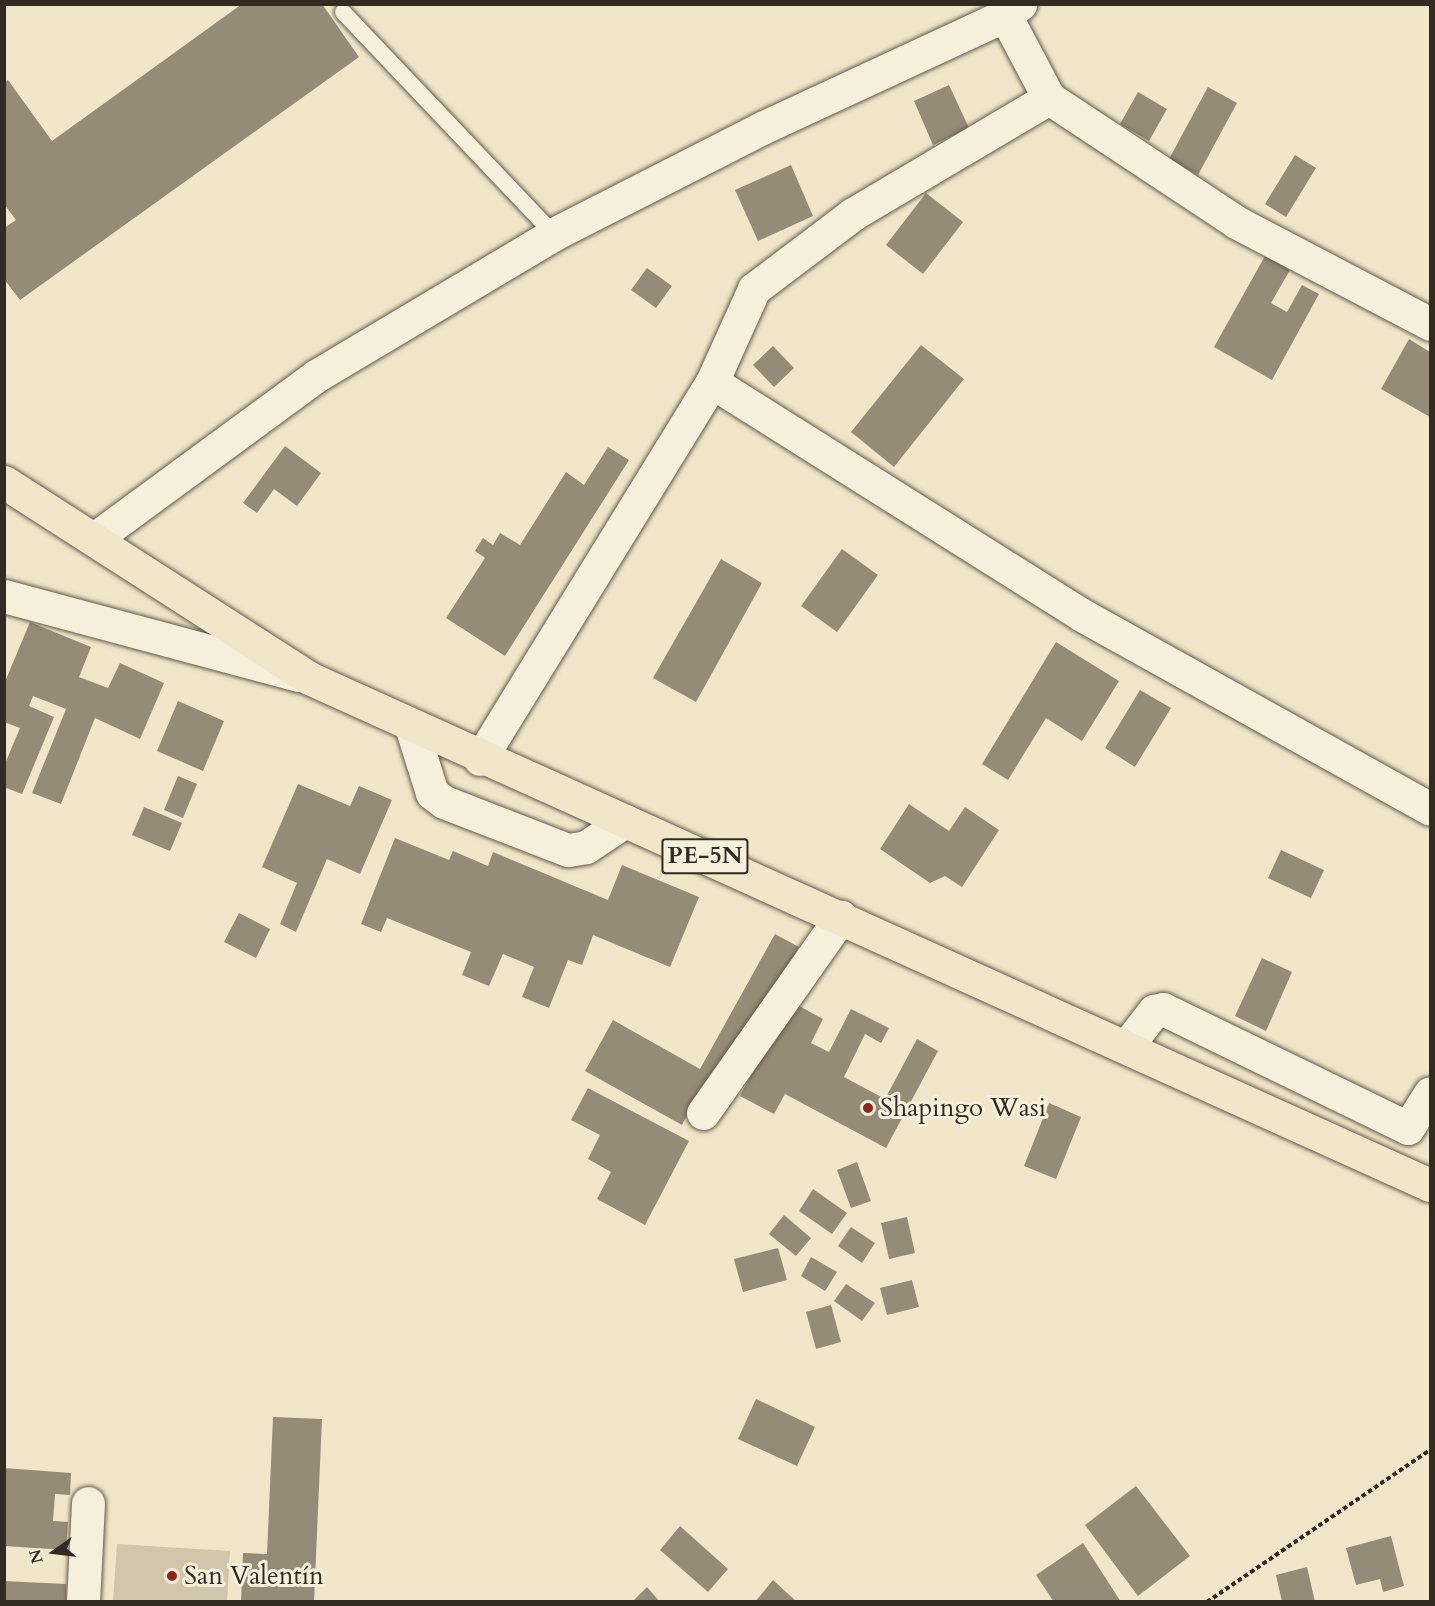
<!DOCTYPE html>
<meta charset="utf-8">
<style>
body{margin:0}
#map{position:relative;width:1435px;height:1606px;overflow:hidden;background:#f0e6c9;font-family:Cardo,serif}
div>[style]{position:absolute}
.green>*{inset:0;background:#d0c6ac}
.building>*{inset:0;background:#958c78}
.path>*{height:4px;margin-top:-2px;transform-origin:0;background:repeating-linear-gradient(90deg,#332a21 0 4.5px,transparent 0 7.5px)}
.roads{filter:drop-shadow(0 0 2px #62594b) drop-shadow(0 0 2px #62594b)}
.service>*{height:16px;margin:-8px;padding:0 8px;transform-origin:8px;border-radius:8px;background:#f5efdc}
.minor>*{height:33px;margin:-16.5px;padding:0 16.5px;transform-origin:16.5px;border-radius:16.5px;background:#f5efdc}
.trunk>*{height:33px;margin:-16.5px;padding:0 16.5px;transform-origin:16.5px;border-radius:16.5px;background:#f0e6c9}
.dots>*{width:16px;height:16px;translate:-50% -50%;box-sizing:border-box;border:3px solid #f5efdc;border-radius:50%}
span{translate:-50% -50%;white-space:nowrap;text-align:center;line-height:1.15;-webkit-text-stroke:6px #f5efdc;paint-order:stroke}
.shield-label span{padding:2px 4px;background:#f5efdc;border:2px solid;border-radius:4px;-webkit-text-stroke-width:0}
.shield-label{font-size:24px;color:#332a21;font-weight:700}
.poi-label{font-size:26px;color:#332a21}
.left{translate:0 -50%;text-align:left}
.frame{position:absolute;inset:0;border:6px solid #332a21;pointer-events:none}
.north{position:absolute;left:24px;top:1522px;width:60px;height:60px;-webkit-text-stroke:4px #f5efdc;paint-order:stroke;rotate:256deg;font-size:16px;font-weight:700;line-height:24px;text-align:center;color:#332a21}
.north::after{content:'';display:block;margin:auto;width:21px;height:27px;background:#332a21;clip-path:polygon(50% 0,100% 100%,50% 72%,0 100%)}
</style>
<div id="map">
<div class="green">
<i style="clip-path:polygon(117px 1544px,230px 1551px,227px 1601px,113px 1601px)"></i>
</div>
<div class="building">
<i style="clip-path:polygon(242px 4px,322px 4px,359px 57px,20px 300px,4px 279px,4px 228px,16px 220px,4px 204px,4px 82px,8px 80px,52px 141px)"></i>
<i style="clip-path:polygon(949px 85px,969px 128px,933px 145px,914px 101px)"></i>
<i style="clip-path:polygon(1208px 87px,1237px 103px,1198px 175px,1169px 159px)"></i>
<i style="clip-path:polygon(1138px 92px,1167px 109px,1149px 141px,1120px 124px)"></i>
<i style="clip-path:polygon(1295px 155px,1316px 168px,1286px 217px,1265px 204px)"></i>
<i style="clip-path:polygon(791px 165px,813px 216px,758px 241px,735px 190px)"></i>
<i style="clip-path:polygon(926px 193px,963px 222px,923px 274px,886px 245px)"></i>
<i style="clip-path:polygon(1265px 256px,1290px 270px,1271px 303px,1287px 312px,1302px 285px,1319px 294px,1272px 380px,1214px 347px)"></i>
<i style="clip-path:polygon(647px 268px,672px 286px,656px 308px,631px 290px)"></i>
<i style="clip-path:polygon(1409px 339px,1430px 352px,1430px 417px,1381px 389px)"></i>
<i style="clip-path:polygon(921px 345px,964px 379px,894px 467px,851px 432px)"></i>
<i style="clip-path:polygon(773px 346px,794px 368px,774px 387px,753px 365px)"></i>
<i style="clip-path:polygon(285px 446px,321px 473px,297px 506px,274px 489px,257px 513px,243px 503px)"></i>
<i style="clip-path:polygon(608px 447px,629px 460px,505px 656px,446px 618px,485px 558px,475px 551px,483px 538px,493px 545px,500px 533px,520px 545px,566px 472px,584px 485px)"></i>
<i style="clip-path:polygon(842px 549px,878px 575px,837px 632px,801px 606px)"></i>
<i style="clip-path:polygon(721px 559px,762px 583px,696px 702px,653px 678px)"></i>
<i style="clip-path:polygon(30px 622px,91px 647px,79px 677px,108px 688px,120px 663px,164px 683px,140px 739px,95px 718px,61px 804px,32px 793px,66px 709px,33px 696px,29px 706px,54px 717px,22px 794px,4px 787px,4px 766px,20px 728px,4px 722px,4px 684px)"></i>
<i style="clip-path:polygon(1056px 642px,1119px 681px,1082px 741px,1046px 718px,1008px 780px,982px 764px)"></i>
<i style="clip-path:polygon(1140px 690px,1171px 708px,1135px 767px,1105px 748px)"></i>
<i style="clip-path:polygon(178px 701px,224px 721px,203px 771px,157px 751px)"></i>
<i style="clip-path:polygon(178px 776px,197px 784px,183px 818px,164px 810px)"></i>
<i style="clip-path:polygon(298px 784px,350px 806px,359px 786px,392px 800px,360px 874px,327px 859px,296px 932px,280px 924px,297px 883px,262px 867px)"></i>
<i style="clip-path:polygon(909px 804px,949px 831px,965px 807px,999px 830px,962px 887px,945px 876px,930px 883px,880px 849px)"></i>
<i style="clip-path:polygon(144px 807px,182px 823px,170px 851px,132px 835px)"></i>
<i style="clip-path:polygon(395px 838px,449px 860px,453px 851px,488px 866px,493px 852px,608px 900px,622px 865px,699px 897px,670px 967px,593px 935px,582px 965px,568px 960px,549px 1008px,522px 997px,534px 967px,503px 954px,489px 986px,462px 975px,471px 952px,387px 918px,381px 932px,361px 924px)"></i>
<i style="clip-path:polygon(1281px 850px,1324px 870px,1311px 898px,1268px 878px)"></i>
<i style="clip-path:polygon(239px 913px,270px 929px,256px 958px,224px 942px)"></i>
<i style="clip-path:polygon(775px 934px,799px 947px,705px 1108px,694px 1102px,682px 1125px,585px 1071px,613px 1020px,700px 1069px)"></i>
<i style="clip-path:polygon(1262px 958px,1292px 972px,1266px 1031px,1235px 1016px)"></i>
<i style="clip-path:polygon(790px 1001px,823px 1019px,811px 1043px,829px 1052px,851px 1009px,889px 1028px,881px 1043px,865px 1034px,844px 1077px,885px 1099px,917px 1039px,938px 1051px,886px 1148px,785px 1094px,774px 1114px,740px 1096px)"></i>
<i style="clip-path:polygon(588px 1088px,689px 1141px,645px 1225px,597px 1199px,611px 1172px,588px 1159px,600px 1135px,571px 1120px)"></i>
<i style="clip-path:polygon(1049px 1103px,1081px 1117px,1056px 1179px,1024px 1166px)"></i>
<i style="clip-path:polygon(857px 1162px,871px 1201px,851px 1208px,837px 1170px)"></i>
<i style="clip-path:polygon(813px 1189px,847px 1213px,832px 1234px,799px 1211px)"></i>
<i style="clip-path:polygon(784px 1215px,811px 1238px,796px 1256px,769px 1234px)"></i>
<i style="clip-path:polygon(907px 1217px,915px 1253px,889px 1259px,881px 1223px)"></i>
<i style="clip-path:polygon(851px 1227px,875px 1243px,862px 1263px,838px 1246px)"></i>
<i style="clip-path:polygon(778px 1248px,787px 1280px,743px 1292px,734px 1259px)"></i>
<i style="clip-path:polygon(811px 1257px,837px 1272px,825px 1291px,801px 1276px)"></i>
<i style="clip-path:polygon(912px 1280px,919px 1307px,887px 1315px,880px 1288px)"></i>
<i style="clip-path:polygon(846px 1284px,875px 1303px,862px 1321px,834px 1301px)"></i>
<i style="clip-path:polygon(831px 1305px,841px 1342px,816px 1349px,806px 1312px)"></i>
<i style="clip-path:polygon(756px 1399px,815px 1427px,797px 1466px,738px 1439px)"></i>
<i style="clip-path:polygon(273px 1417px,322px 1419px,314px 1602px,241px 1602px,243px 1553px,267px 1554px)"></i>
<i style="clip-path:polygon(4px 1468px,71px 1473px,70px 1495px,55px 1494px,53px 1521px,68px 1522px,66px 1550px,4px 1546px)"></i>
<i style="clip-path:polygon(1136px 1486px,1190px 1556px,1138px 1596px,1085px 1525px)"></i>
<i style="clip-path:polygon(680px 1526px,728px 1569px,708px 1592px,660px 1550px)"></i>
<i style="clip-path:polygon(1391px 1536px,1404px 1586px,1383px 1592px,1380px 1579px,1356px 1585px,1346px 1548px)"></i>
<i style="clip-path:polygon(1083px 1543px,1121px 1602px,1054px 1602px,1036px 1575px)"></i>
<i style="clip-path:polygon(1307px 1567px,1315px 1602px,1282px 1602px,1276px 1575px)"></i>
<i style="clip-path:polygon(773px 1580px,797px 1602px,755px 1602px)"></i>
<i style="clip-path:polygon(4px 1581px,66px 1584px,66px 1602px,4px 1602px)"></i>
<i style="clip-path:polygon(647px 1587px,660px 1602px,632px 1602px)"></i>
</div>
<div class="path">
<i style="left:1207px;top:1602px;width:270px;rotate:-34.3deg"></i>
</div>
<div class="roads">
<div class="service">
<i style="left:343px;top:12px;width:306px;rotate:46.5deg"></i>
</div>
<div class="minor">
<i style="left:1005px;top:15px;width:94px;rotate:62.1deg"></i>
<i style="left:1049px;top:98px;width:224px;rotate:33.5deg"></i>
<i style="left:1236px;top:222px;width:219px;rotate:27.7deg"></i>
<i style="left:712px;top:382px;width:437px;rotate:32.2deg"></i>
<i style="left:1082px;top:615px;width:398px;rotate:29.1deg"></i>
<i style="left:94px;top:539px;width:275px;rotate:-36.3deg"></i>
<i style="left:316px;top:376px;width:277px;rotate:-30.8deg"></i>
<i style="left:554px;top:234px;width:233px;rotate:-27deg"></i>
<i style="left:762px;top:128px;width:268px;rotate:-24.9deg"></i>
<i style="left:1005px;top:15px;width:19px;rotate:-36deg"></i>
<i style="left:4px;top:596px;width:305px;rotate:15deg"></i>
<i style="left:411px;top:726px;width:70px;rotate:72.6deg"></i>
<i style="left:432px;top:793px;width:15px;rotate:37deg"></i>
<i style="left:444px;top:802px;width:133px;rotate:21.2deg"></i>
<i style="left:568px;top:850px;width:18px;rotate:-9deg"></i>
<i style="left:586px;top:847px;width:47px;rotate:-33.7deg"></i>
<i style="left:480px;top:759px;width:443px;rotate:-58.4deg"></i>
<i style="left:712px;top:382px;width:102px;rotate:-65.7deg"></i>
<i style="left:754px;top:289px;width:124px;rotate:-37.1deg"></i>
<i style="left:853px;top:214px;width:228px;rotate:-30.6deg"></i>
<i style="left:1126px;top:1047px;width:46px;rotate:-52.1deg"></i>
<i style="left:1154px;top:1011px;width:9px;rotate:-13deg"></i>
<i style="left:1163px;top:1009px;width:272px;rotate:25.9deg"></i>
<i style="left:1408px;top:1128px;width:41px;rotate:-57.8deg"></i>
<i style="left:703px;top:1113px;width:240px;rotate:-54.9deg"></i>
<i style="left:83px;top:1602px;width:99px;rotate:-87.1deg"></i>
</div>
<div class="trunk">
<i style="left:4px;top:482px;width:363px;rotate:32.7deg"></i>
<i style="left:309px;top:678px;width:1230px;rotate:24.34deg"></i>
</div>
</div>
<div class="dots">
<i style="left:868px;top:1108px;background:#8f2418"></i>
<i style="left:172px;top:1576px;background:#8f2418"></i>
</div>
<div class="shield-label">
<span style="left:705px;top:856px">PE-5N</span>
</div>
<div class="poi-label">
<span class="left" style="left:880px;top:1108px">Shapingo Wasi</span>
<span class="left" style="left:184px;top:1576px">San Valentín</span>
</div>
<div class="frame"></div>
<div class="north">N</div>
</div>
